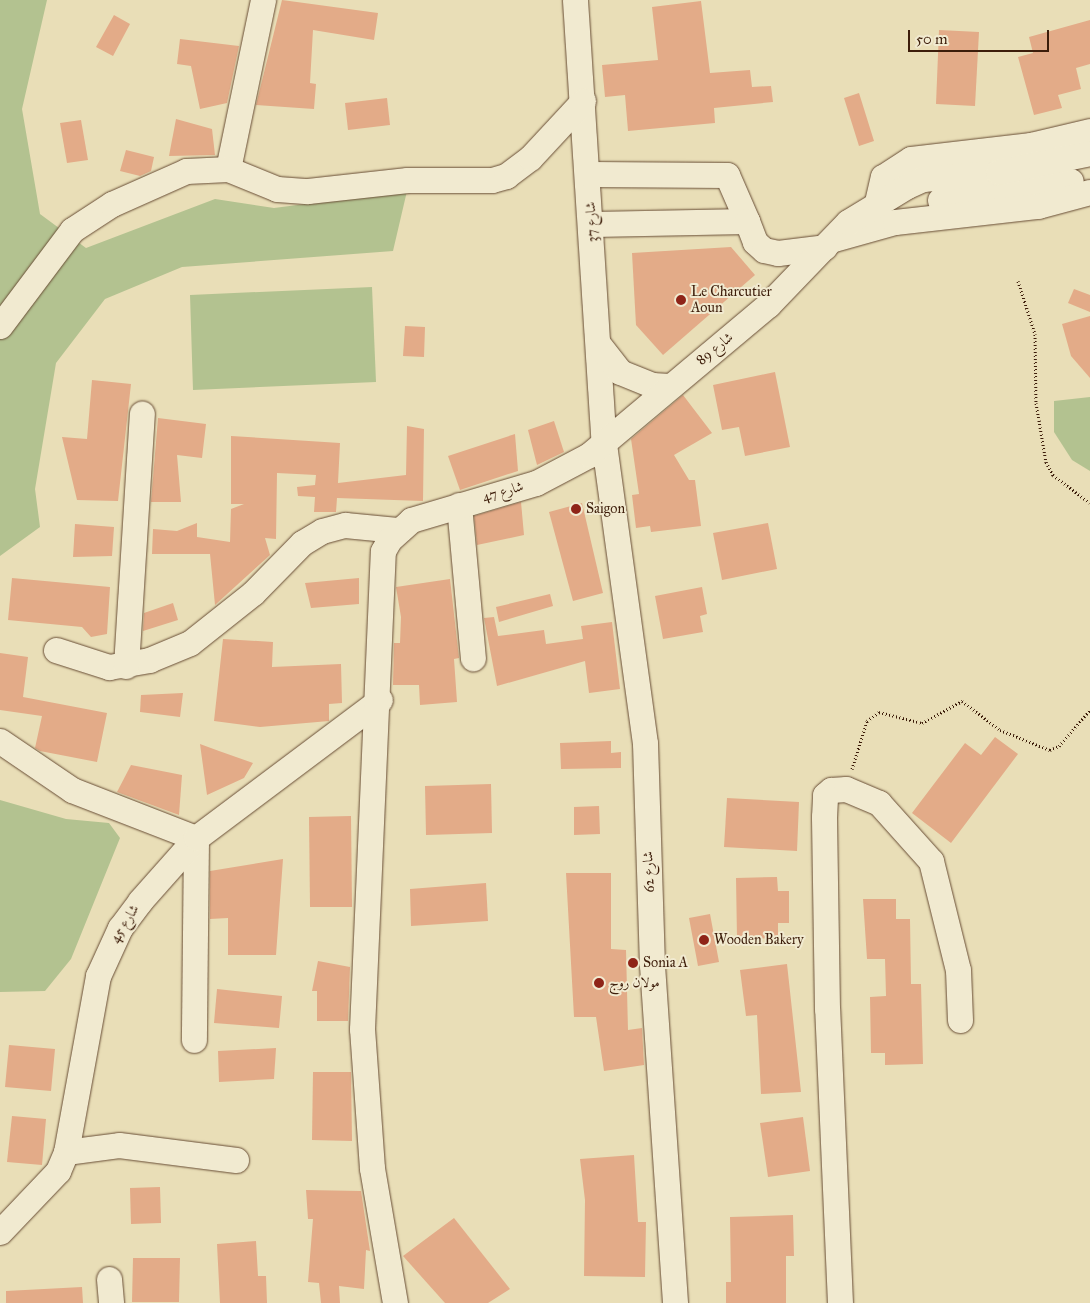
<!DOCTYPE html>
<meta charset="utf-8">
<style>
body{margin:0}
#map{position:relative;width:1090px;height:1303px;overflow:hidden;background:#e9deb7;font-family:"IM FELL Great Primer",Amiri,serif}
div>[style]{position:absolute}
.green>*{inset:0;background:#b3c290}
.building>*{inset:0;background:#e3ab88}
.path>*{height:3px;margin-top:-1.5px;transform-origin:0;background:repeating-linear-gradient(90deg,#3d1d0a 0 1px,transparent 0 3.5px)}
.roads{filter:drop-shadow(0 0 1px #684d35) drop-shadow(0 0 1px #684d35)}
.minor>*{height:25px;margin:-12.5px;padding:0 12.5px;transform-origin:12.5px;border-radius:12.5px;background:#f1ead0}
.dots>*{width:14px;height:14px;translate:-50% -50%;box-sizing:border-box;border:2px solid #f1ead0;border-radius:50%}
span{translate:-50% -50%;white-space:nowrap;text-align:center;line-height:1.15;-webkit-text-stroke:4px #f1ead0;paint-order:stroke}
.street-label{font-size:14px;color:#3d1d0a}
.poi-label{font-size:14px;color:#3d1d0a}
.left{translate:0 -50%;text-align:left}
.scale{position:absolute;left:908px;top:30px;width:141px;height:22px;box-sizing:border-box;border:2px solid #3d1d0a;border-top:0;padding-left:6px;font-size:15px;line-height:18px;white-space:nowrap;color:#3d1d0a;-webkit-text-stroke:4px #f1ead0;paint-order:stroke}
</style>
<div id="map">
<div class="green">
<i style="clip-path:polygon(0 0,47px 0,22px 109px,40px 214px,86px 248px,215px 199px,274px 208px,407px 191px,393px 251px,182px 267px,105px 299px,56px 363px,35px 489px,40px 527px,0 556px)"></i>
<i style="clip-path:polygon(372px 287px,376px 382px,193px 390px,190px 295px)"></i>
<i style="clip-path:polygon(1090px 397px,1090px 471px,1072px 460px,1054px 432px,1054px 401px)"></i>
<i style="clip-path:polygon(0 800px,66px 819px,109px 823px,120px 838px,71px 959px,45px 991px,0 992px)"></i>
</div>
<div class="building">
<i style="clip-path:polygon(282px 0,378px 13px,374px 40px,313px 30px,310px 83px,316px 84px,314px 109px,256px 105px)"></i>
<i style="clip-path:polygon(701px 1px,710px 73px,750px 70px,752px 87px,771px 86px,773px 102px,714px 108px,715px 123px,628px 131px,625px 95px,605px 97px,602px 65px,658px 60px,652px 7px)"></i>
<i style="clip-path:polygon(114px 15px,130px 24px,113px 56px,96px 47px)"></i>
<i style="clip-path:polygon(1090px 20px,1090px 64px,1076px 68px,1081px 89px,1058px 95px,1062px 108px,1034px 115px,1018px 57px,1033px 53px,1029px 37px)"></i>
<i style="clip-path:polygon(939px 30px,979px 32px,975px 106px,936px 104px)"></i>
<i style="clip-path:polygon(180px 39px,239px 46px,227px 103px,200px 109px,191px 66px,177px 64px)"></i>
<i style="clip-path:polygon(859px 93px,874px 141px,859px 146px,844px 98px)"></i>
<i style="clip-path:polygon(387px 98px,390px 125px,348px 130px,345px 103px)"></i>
<i style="clip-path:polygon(176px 119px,212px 129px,215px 155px,169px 156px)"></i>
<i style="clip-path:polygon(81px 120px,88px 160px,67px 163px,60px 123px)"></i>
<i style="clip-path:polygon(126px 150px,154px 157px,151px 171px,140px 176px,120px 171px)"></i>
<i style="clip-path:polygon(731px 247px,755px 275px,663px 355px,636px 325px,632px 253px)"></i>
<i style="clip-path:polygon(1074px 289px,1090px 295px,1090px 312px,1068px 303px)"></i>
<i style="clip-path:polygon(1090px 316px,1090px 378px,1071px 356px,1062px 324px)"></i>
<i style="clip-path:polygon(405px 326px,425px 327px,424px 357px,403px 356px)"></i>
<i style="clip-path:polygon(775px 372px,790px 447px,745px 456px,739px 427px,722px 430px,713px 385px)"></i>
<i style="clip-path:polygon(92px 380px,131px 384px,118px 501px,77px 500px,62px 437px,87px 439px)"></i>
<i style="clip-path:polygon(683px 395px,712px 433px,674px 455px,689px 480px,695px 480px,701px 526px,651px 532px,650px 526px,636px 528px,632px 495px,639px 494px,631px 439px)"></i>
<i style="clip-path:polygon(158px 418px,206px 424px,202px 458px,177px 455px,181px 502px,151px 502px)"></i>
<i style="clip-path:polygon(554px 421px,564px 452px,537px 465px,528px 430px)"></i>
<i style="clip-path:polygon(407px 426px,424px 429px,423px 501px,337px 498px,336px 512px,314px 512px,315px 497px,298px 496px,297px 487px,315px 485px,316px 475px,277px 473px,276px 539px,265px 538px,270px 555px,215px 605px,210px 554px,152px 554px,153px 529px,177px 531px,197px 523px,197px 537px,230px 542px,231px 509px,244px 504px,231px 504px,231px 436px,340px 443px,338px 483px,406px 475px)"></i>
<i style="clip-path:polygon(515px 434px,518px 471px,460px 490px,448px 456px)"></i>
<i style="clip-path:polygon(521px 502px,524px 535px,477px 545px,474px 516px)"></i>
<i style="clip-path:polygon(582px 503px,603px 593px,573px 601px,549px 512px)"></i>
<i style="clip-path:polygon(768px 523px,777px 569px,722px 580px,713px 533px)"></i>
<i style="clip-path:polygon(75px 524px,114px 527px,112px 556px,73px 557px)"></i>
<i style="clip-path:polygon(12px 578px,110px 587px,107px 634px,91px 637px,82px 627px,8px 620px)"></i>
<i style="clip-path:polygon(359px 578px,359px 604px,311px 608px,305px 583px)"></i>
<i style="clip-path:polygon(450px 579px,459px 658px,454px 659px,457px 702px,420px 705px,419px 685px,393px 685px,394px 643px,400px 643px,401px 617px,396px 587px)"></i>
<i style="clip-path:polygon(702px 587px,707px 614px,700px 616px,703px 632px,663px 639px,655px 596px)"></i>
<i style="clip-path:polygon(550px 594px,553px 606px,499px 622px,496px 607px)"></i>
<i style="clip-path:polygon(173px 603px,178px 620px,143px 631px,144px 613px)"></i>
<i style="clip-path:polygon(494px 617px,498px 636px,544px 630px,546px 644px,583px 639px,581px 626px,612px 622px,620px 689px,589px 693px,585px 661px,497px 686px,484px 618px)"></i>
<i style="clip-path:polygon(223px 639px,273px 642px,272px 667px,341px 664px,342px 703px,329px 704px,329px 721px,260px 727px,214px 721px)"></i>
<i style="clip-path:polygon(0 653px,28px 657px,23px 697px,107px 713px,97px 762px,40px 751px,35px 748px,42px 716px,0 710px)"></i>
<i style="clip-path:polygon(183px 693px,180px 717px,140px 712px,141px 695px)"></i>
<i style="clip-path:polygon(995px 737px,1018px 754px,951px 843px,912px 813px,965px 743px,981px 755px)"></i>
<i style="clip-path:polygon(611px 741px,611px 753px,621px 752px,621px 768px,561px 769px,560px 743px)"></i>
<i style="clip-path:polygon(200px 744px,219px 751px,253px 763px,244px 778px,207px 795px)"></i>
<i style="clip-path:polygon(131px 765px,182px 775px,179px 815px,117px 792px)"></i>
<i style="clip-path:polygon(491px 784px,492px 833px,426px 835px,425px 786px)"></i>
<i style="clip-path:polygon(727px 798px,799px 802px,797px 851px,724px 847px)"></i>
<i style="clip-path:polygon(599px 806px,600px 834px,574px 835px,574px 807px)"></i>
<i style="clip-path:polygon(351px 816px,352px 907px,310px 907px,309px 817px)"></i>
<i style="clip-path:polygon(283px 859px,276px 955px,228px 955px,228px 918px,210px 919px,210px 871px)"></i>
<i style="clip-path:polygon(566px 873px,611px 873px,611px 949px,626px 950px,628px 1030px,642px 1028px,644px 1065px,604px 1071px,596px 1017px,574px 1017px)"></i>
<i style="clip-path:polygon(777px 877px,778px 891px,789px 891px,789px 923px,778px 923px,778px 938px,737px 939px,736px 878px)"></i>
<i style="clip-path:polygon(486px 883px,488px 921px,411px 926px,410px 889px)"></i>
<i style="clip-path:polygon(863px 899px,896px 899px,896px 919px,910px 919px,911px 984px,921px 984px,923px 1064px,885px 1065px,885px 1053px,871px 1053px,870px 997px,886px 996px,885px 959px,867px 959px)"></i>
<i style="clip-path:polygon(710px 914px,719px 962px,698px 966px,689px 918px)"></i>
<i style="clip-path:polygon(318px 961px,350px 967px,348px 1021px,317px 1021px,317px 991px,312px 991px)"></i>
<i style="clip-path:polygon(787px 964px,801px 1092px,761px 1094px,757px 1015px,746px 1016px,740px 970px)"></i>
<i style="clip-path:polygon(217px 989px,282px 996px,279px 1028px,214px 1023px)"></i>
<i style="clip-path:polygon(9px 1045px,55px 1049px,51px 1091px,5px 1087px)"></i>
<i style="clip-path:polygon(276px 1048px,274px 1079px,219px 1082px,218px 1051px)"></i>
<i style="clip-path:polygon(313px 1072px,351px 1072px,352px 1141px,312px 1140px)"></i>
<i style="clip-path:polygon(12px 1116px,46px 1119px,42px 1165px,7px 1162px)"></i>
<i style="clip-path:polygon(803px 1117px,810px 1171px,768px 1177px,760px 1123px)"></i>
<i style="clip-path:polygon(634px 1155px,638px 1222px,646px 1222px,645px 1277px,584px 1276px,585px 1200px,580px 1159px)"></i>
<i style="clip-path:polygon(160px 1187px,161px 1223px,131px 1224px,130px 1188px)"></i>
<i style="clip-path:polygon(306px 1190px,361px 1191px,370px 1251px,366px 1250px,364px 1289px,339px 1286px,340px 1303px,321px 1303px,319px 1283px,308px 1282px,313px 1219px,308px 1219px)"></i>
<i style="clip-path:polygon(793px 1215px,794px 1256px,786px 1256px,786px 1303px,726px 1303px,726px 1282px,731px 1282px,730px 1217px)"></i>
<i style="clip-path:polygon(454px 1218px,510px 1289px,488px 1303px,445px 1303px,403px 1256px)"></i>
<i style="clip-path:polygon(256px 1241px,258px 1276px,266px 1276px,267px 1303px,220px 1303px,217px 1244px)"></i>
<i style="clip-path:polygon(133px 1258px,180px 1258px,179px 1302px,132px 1302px)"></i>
<i style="clip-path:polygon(82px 1287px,83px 1303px,6px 1303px,6px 1291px)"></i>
</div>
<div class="path">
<i style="left:1018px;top:281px;width:56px;rotate:72.2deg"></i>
<i style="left:1035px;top:334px;width:69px;rotate:89.2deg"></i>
<i style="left:1036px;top:403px;width:60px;rotate:80.4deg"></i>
<i style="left:1046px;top:462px;width:15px;rotate:62deg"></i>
<i style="left:1053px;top:475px;width:46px;rotate:37.1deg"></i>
<i style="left:852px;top:769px;width:50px;rotate:-72.6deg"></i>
<i style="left:867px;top:721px;width:15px;rotate:-37deg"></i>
<i style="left:879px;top:712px;width:44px;rotate:14.3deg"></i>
<i style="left:922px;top:723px;width:46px;rotate:-28.8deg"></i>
<i style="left:962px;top:701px;width:48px;rotate:37.3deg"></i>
<i style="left:1000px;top:730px;width:54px;rotate:21.8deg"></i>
<i style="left:1050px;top:750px;width:10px;rotate:-24deg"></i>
<i style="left:1059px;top:746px;width:48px;rotate:-49.3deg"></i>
</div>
<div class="roads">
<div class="minor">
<i style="left:575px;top:0;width:445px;rotate:86.3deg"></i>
<i style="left:604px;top:444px;width:302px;rotate:82.2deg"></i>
<i style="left:645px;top:743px;width:222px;rotate:88.2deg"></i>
<i style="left:652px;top:965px;width:339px;rotate:86.1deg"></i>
<i style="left:228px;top:169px;width:173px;rotate:-78.3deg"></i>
<i style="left:589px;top:174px;width:138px;rotate:0.4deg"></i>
<i style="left:727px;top:175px;width:50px;rotate:66.5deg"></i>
<i style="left:747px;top:221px;width:154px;rotate:178.9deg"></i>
<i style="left:940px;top:200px;width:132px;rotate:-8.3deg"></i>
<i style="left:877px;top:202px;width:26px;rotate:-77deg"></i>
<i style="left:883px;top:177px;width:33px;rotate:-33deg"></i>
<i style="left:911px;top:159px;width:121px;rotate:-6.7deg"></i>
<i style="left:1031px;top:145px;width:61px;rotate:-13.3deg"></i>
<i style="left:747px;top:221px;width:22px;rotate:69deg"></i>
<i style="left:755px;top:242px;width:12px;rotate:42deg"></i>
<i style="left:764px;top:250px;width:14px;rotate:12deg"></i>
<i style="left:778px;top:253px;width:47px;rotate:-7.3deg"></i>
<i style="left:834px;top:239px;width:63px;rotate:-15.6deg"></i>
<i style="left:895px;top:222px;width:144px;rotate:-6.4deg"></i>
<i style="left:1038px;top:206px;width:54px;rotate:-15.1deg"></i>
<i style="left:0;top:326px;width:120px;rotate:-53.1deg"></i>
<i style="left:72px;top:230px;width:48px;rotate:-33deg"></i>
<i style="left:112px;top:204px;width:81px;rotate:-24deg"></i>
<i style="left:186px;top:171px;width:42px;rotate:-2.7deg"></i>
<i style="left:228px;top:169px;width:53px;rotate:22.2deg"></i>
<i style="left:277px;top:189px;width:31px;rotate:4deg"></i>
<i style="left:308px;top:191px;width:100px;rotate:-6.3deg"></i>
<i style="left:407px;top:180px;width:85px"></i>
<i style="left:492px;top:180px;width:15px;rotate:-16deg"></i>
<i style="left:506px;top:176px;width:30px;rotate:-37deg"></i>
<i style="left:530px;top:158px;width:78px;rotate:-47.1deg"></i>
<i style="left:599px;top:345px;width:34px;rotate:52deg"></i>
<i style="left:620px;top:372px;width:35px;rotate:22deg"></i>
<i style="left:652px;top:385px;width:17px;rotate:3deg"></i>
<i style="left:459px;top:505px;width:154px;rotate:84.8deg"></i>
<i style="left:56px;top:650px;width:56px;rotate:17.8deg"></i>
<i style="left:109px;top:667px;width:41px;rotate:-9.9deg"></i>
<i style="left:149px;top:660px;width:44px;rotate:-22.5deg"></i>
<i style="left:190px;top:643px;width:80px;rotate:-38.4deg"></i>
<i style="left:253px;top:593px;width:70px;rotate:-45.6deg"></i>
<i style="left:302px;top:543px;width:23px;rotate:-31deg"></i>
<i style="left:322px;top:531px;width:24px;rotate:-15deg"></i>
<i style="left:345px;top:525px;width:52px;rotate:5.5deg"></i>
<i style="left:126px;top:666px;width:253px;rotate:-86.4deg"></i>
<i style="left:0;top:741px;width:87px;rotate:34.2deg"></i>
<i style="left:72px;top:790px;width:133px;rotate:21.2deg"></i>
<i style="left:196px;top:838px;width:202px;rotate:90.6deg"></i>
<i style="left:66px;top:1152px;width:53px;rotate:-7.5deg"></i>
<i style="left:119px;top:1145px;width:118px;rotate:7.3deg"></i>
<i style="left:0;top:1232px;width:84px;rotate:-46.4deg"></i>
<i style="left:58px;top:1171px;width:21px;rotate:-67deg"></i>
<i style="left:66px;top:1152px;width:179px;rotate:-79.7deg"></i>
<i style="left:98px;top:976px;width:53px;rotate:-65.4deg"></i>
<i style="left:120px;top:928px;width:34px;rotate:-53deg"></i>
<i style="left:140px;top:901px;width:84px;rotate:-48.4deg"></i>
<i style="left:196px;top:838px;width:230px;rotate:-36.9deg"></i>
<i style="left:109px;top:1279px;width:24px;rotate:85deg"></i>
<i style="left:395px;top:1303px;width:137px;rotate:-99.7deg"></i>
<i style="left:372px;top:1168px;width:139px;rotate:-94.1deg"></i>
<i style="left:362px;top:1029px;width:478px;rotate:-87.5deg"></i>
<i style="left:383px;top:551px;width:13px;rotate:-61deg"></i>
<i style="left:389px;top:540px;width:30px;rotate:-42deg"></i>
<i style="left:411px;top:520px;width:130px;rotate:-16.5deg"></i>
<i style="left:536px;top:483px;width:60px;rotate:-27.8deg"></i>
<i style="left:589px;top:455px;width:234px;rotate:-40deg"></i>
<i style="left:768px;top:305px;width:115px;rotate:-46.1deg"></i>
<i style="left:848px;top:222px;width:69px;rotate:-31.4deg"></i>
<i style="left:907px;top:186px;width:17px;rotate:-24deg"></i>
<i style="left:923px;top:179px;width:75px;rotate:-5.3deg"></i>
<i style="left:998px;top:172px;width:94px;rotate:-11.7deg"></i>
<i style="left:840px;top:1303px;width:294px;rotate:-92.5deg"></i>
<i style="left:827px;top:1009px;width:192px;rotate:-90.9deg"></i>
<i style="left:824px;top:817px;width:22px;rotate:-87deg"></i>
<i style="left:825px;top:795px;width:8px;rotate:-40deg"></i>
<i style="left:831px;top:790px;width:15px;rotate:-4deg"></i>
<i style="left:846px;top:789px;width:36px;rotate:23deg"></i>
<i style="left:879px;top:803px;width:78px;rotate:48.1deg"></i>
<i style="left:931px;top:861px;width:112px;rotate:76.1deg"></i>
<i style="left:958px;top:970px;width:50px;rotate:87.7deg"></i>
</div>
</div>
<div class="dots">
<i style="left:681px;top:300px;background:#8f2418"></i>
<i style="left:576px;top:509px;background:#8f2418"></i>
<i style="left:704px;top:940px;background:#8f2418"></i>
<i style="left:633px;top:963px;background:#8f2418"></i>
<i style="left:599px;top:983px;background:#8f2418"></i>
</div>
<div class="street-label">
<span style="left:592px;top:222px;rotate:-94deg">شارع 37</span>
<span style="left:715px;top:349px;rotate:-39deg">شارع 89</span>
<span style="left:503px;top:492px;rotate:-16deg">شارع 47</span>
<span style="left:649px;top:872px;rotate:-92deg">شارع 62</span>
<span style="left:125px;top:924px;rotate:-59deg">شارع 45</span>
</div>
<div class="poi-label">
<span class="left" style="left:691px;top:300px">Le Charcutier<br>Aoun</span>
<span class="left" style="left:586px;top:509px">Saigon</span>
<span class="left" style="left:714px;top:940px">Wooden Bakery</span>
<span class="left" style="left:643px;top:963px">Sonia A</span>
<span class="left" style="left:609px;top:983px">مولان روج</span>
</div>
<div class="scale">50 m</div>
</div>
